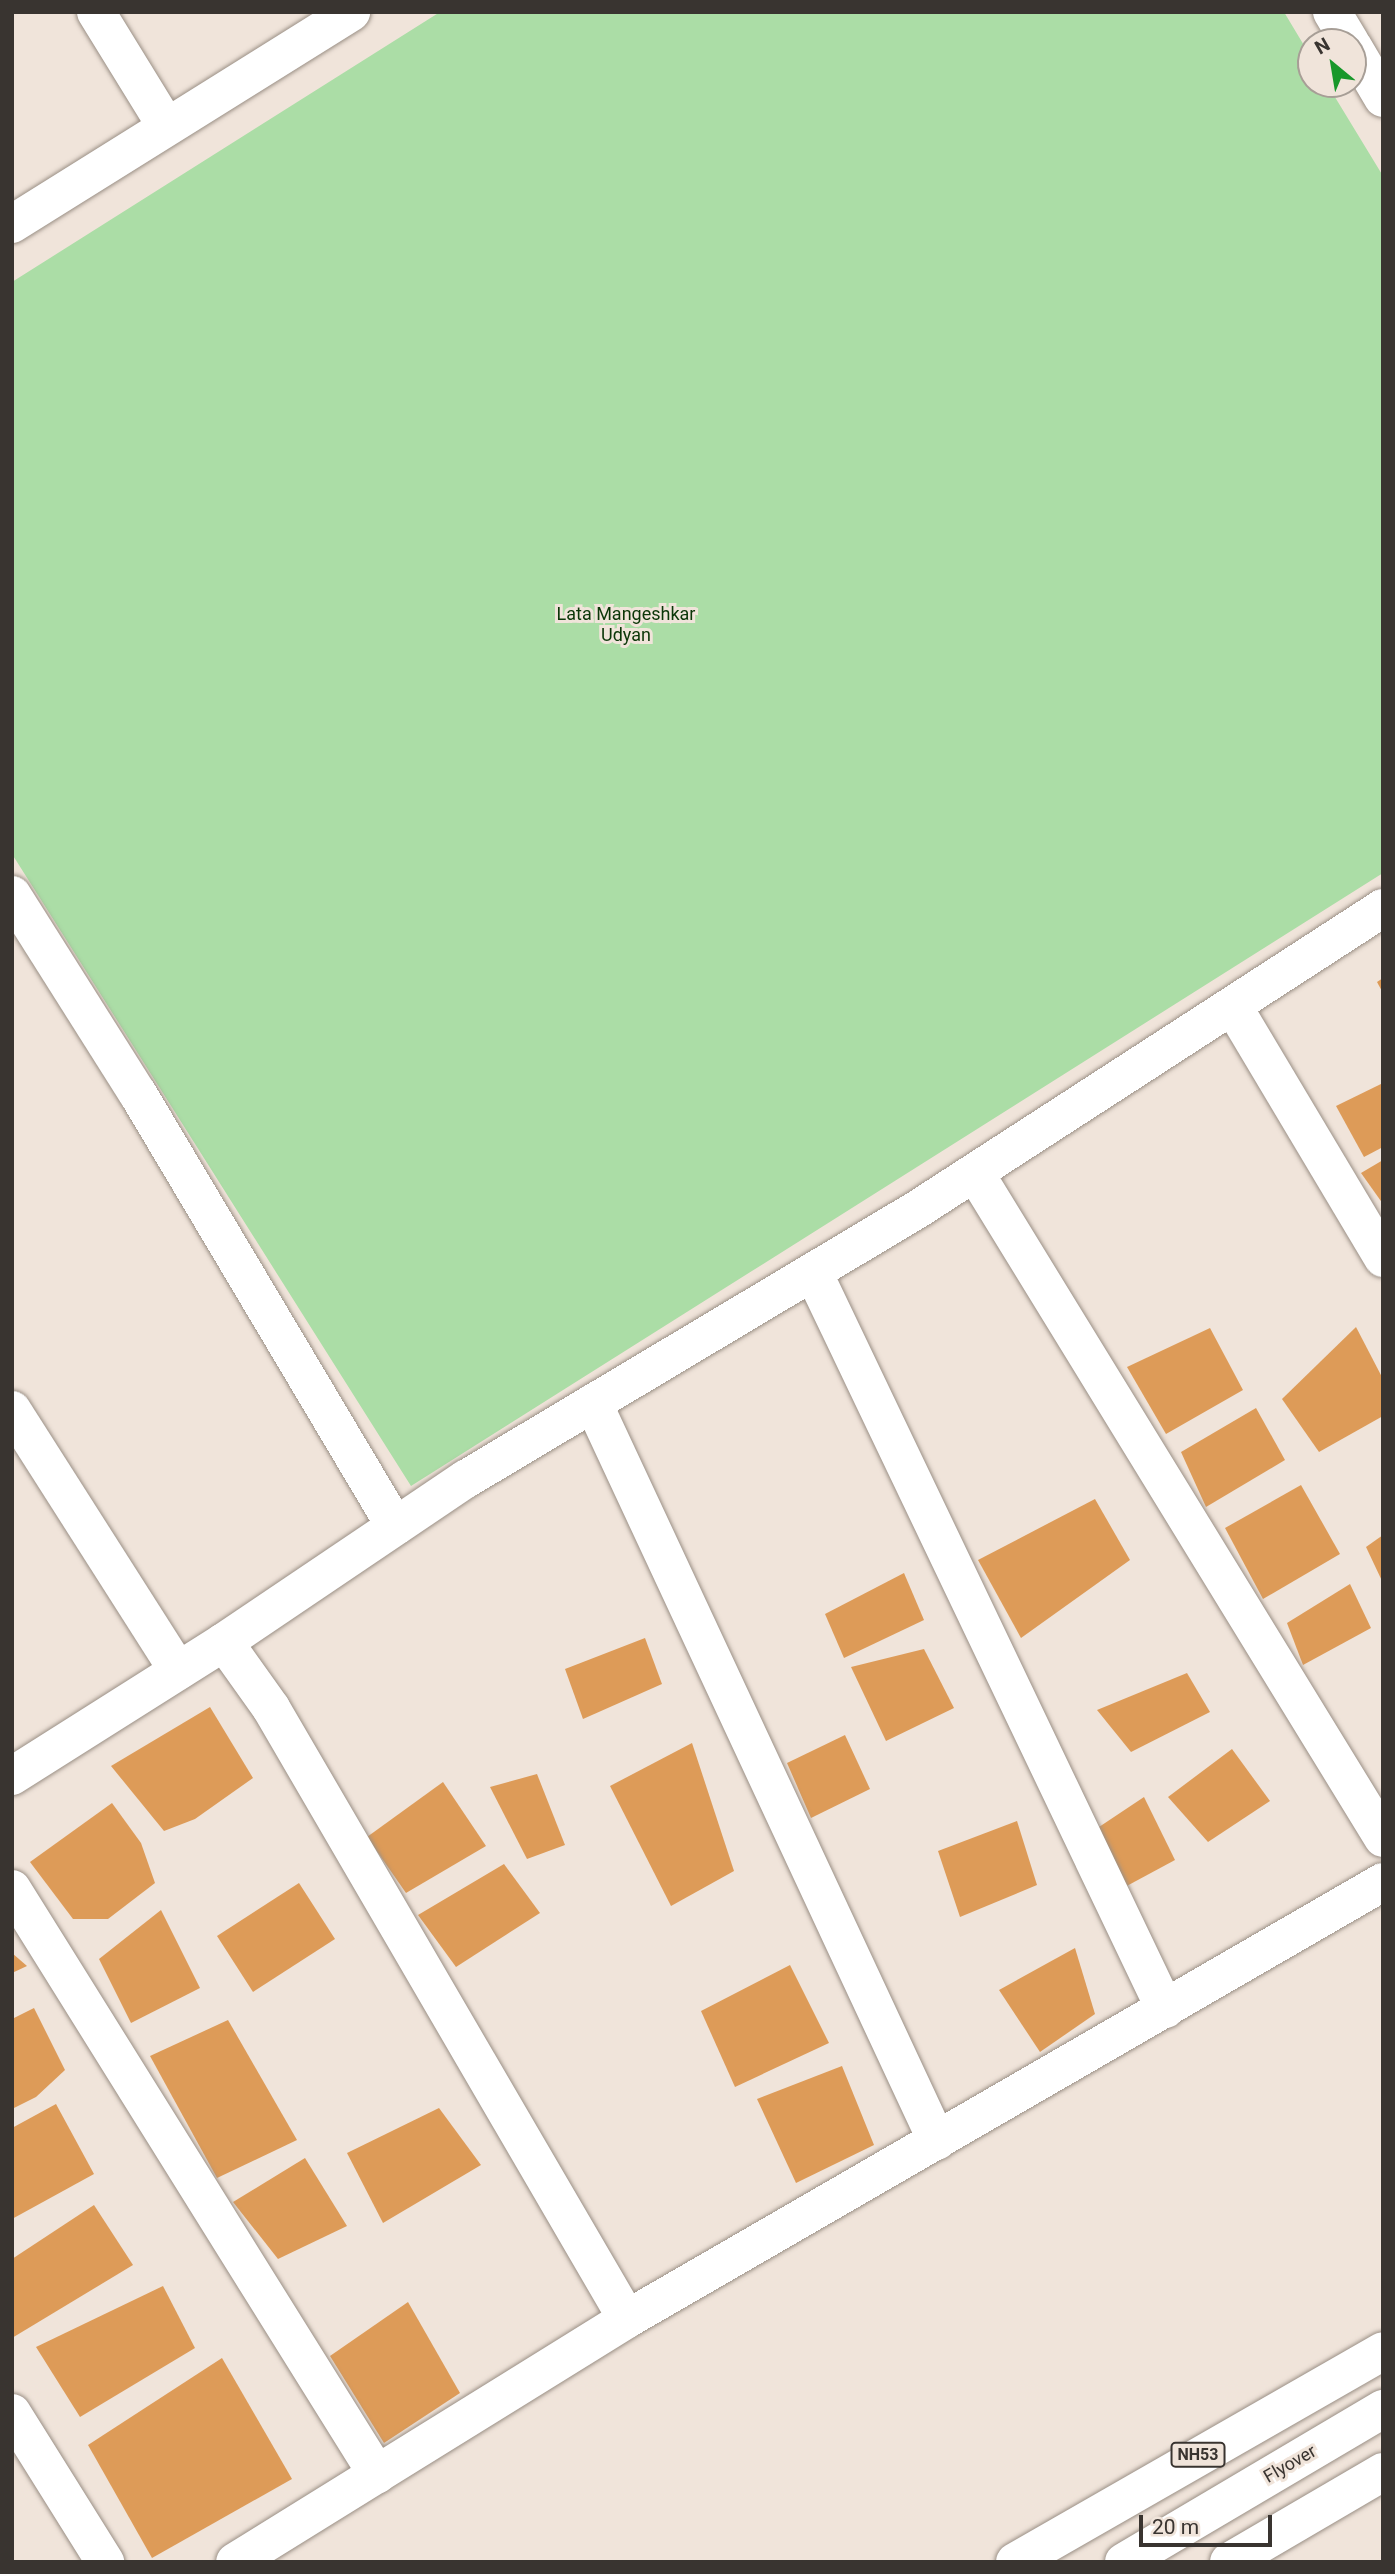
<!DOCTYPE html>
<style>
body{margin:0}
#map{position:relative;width:1395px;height:2574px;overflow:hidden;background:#f0e4da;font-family:Roboto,sans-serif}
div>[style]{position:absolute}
.green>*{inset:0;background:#abdda6}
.building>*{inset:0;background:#dd9b58}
.roads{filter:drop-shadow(0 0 2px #9a8f85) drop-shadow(0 0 2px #9a8f85)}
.minor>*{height:38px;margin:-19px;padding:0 19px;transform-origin:19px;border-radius:19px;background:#fff}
.major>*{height:38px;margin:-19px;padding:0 19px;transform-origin:19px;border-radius:19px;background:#fff}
.highway>*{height:38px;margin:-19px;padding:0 19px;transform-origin:19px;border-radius:19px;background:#fff}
span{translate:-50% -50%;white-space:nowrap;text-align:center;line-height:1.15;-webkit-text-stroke:6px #f0e4da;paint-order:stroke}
.shield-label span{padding:2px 5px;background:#f0e4da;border:2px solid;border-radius:5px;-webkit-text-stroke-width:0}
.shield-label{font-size:16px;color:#393430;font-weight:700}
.park-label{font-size:18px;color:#0b3608}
.street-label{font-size:18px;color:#393430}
.frame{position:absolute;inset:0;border:14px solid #393430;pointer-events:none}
.north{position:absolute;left:1297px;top:28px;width:70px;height:70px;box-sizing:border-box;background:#f0e4da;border:2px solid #a79e96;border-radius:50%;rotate:330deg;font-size:19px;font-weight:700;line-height:28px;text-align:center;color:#393430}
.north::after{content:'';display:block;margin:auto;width:24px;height:32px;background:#18982b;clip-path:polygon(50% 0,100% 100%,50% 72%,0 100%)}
.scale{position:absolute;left:1139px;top:2515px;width:133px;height:32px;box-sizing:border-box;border:4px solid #393430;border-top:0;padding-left:9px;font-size:21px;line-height:24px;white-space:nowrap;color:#393430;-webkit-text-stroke:5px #f0e4da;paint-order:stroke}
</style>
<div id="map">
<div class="green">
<i style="clip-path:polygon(440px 12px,1284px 12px,1311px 57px,1311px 84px,1327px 84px,1383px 176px,1383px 873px,411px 1486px,12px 854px,12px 282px)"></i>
</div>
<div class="building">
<i style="clip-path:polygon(1383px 978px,1383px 993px,1377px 982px)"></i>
<i style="clip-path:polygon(1383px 1083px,1383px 1147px,1364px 1157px,1336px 1106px)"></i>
<i style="clip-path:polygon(1383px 1160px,1383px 1204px,1361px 1173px)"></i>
<i style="clip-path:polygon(1356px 1327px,1383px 1379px,1383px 1416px,1319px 1452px,1282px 1399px)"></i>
<i style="clip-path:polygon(1210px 1328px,1243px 1390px,1166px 1434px,1127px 1367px)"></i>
<i style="clip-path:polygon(1256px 1408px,1285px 1460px,1206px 1507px,1181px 1452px)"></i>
<i style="clip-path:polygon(1301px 1485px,1340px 1554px,1263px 1599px,1225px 1528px)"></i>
<i style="clip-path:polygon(1095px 1499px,1130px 1560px,1021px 1638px,978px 1560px)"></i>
<i style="clip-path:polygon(1383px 1535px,1383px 1583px,1366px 1547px)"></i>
<i style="clip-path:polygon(904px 1573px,924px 1620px,844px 1658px,825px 1614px)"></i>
<i style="clip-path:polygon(1350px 1584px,1371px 1628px,1303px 1665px,1287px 1623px)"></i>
<i style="clip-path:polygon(645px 1638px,662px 1684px,583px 1719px,565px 1669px)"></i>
<i style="clip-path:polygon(924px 1649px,954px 1708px,886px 1741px,851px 1667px)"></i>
<i style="clip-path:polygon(1187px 1673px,1210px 1712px,1131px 1752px,1097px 1710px)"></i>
<i style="clip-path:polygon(210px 1707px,253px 1778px,195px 1819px,164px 1831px,111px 1766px)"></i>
<i style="clip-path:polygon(845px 1735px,870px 1789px,811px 1818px,787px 1763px)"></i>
<i style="clip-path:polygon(692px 1743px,734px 1871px,671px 1906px,610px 1786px)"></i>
<i style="clip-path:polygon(1232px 1749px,1270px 1801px,1208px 1842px,1168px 1797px)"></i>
<i style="clip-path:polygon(537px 1774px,565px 1845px,527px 1859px,490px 1787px)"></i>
<i style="clip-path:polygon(443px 1782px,486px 1846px,406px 1893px,367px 1837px)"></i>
<i style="clip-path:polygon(1144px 1797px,1175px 1860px,1123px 1888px,1099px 1827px)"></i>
<i style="clip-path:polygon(112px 1803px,141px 1843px,155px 1883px,108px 1919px,73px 1919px,30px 1862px)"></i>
<i style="clip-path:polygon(1017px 1821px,1037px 1885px,960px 1917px,938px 1851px)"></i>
<i style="clip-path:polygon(504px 1864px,540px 1913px,456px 1967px,418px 1915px)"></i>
<i style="clip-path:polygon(299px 1883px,335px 1939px,253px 1992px,217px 1936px)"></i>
<i style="clip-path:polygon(161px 1910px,200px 1988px,131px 2023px,99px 1959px)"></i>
<i style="clip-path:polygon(1075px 1948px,1095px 2014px,1040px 2052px,999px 1990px)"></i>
<i style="clip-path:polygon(12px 1953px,27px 1966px,12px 1973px)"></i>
<i style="clip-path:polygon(790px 1965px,829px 2043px,735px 2087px,701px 2011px)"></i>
<i style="clip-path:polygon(34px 2008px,65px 2070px,36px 2097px,12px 2109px,12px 2019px)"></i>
<i style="clip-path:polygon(228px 2020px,297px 2140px,217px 2178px,150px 2056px)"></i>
<i style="clip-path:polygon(842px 2066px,874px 2145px,796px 2183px,757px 2099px)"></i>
<i style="clip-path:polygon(56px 2104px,94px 2174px,12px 2219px,12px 2128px)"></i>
<i style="clip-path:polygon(439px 2108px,481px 2165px,383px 2223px,347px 2153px)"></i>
<i style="clip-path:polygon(305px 2158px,347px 2226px,278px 2259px,233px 2202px)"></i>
<i style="clip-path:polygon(94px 2205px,133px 2265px,12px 2338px,12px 2259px)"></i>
<i style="clip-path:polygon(163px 2286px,195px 2348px,80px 2417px,36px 2347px)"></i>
<i style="clip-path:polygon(408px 2302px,460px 2393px,384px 2443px,330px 2356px)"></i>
<i style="clip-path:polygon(222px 2358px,292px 2479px,152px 2558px,88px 2445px)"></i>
</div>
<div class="roads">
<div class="minor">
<i style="left:96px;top:12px;width:134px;rotate:58.4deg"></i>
<i style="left:1332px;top:12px;width:35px;rotate:59deg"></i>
<i style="left:1353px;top:47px;width:59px;rotate:59.5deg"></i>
<i style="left:12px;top:224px;width:400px;rotate:-32deg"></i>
<i style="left:12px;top:895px;width:236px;rotate:57.7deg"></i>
<i style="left:138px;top:1094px;width:503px;rotate:59.25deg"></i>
<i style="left:1234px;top:1008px;width:291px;rotate:59.2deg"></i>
<i style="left:975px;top:1173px;width:780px;rotate:58.47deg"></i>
<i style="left:813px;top:1272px;width:817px;rotate:64.47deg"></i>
<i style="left:593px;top:1403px;width:814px;rotate:65.01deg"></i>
<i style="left:12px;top:1410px;width:309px;rotate:57.5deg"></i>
<i style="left:224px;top:1642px;width:292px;rotate:-34deg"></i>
<i style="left:466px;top:1479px;width:527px;rotate:-30.85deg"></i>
<i style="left:918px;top:1209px;width:554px;rotate:-32.92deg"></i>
<i style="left:12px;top:1776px;width:251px;rotate:-32.3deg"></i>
<i style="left:224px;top:1642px;width:81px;rotate:54.5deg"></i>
<i style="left:271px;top:1708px;width:707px;rotate:59.77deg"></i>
<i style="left:627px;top:2319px;width:461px;rotate:148.2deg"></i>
<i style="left:12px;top:1889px;width:690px;rotate:58.04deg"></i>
<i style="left:627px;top:2319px;width:873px;rotate:-30.03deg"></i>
<i style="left:12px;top:2413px;width:176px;rotate:58deg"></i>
</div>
<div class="major">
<i style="left:1015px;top:2562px;width:424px;rotate:-29.8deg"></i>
</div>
<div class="highway">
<i style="left:1124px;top:2562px;width:301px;rotate:-30.6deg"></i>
<i style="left:1229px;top:2562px;width:178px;rotate:-30.3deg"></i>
</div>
</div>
<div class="shield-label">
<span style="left:1198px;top:2455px">NH53</span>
</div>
<div class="park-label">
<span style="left:626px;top:625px">Lata Mangeshkar<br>Udyan</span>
</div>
<div class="street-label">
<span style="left:1290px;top:2464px;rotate:-30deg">Flyover</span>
</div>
<div class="frame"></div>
<div class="north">N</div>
<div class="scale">20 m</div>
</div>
